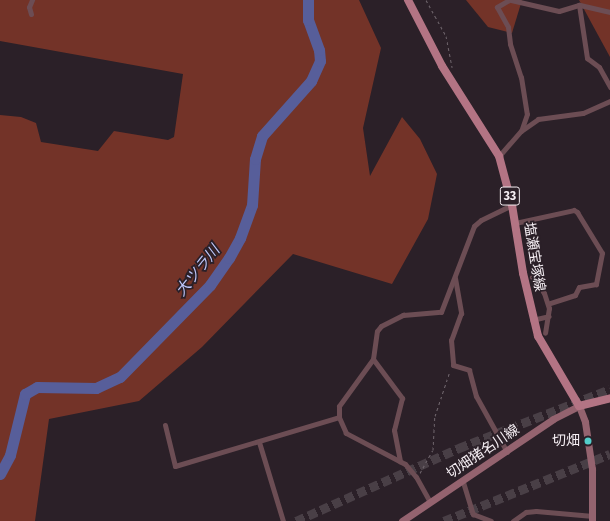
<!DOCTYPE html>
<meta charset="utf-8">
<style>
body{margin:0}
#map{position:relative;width:610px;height:521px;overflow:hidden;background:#2b2028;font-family:"Fira Sans Condensed","Noto Sans JP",sans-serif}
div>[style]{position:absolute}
.green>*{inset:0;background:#733328}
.river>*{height:11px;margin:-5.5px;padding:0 5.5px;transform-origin:5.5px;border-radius:5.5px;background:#575e9a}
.highway-tunnel>*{height:9px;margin-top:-4.5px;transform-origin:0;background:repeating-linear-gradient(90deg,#493f46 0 9px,transparent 0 13.5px)}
.path>*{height:1px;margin-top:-0.5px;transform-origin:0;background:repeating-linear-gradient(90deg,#70666d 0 3px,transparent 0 6px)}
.street>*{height:5px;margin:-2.5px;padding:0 2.5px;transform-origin:2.5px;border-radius:2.5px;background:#6c4d54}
.secondary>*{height:7px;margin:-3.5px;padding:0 3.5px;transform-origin:3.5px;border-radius:3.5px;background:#94636f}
.primary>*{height:8px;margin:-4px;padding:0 4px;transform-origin:4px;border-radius:4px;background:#b37484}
.dots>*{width:11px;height:11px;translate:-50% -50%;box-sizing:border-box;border:2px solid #2b2028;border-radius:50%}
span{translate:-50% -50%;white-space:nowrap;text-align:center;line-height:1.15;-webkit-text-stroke:3.5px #2b2028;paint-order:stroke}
.shield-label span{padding:1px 3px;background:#2b2028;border:1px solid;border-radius:3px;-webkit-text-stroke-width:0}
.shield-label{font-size:13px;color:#f5eef3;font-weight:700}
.street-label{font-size:14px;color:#f5eef3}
.poi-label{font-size:14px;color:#f5eef3}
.right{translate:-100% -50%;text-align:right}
.water-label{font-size:15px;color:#bec7fc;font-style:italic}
</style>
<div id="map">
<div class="green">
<i style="clip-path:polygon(0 0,359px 0,381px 48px,363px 128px,370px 176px,402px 117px,420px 139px,437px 174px,428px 219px,392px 284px,293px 254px,202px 347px,139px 401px,49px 419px,35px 521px,0 521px,0 115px,21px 117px,36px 123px,41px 142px,98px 151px,114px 131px,168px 140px,174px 137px,183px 74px,0 41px)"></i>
<i style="clip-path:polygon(466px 0,522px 0,512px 33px,488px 27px)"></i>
<i style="clip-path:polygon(579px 0,610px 0,610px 57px,592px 24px)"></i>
</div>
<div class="river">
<i style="left:0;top:474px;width:21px;rotate:-62deg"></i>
<i style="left:10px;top:455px;width:63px;rotate:-76.2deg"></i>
<i style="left:25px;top:394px;width:14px;rotate:-30deg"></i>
<i style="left:37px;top:387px;width:59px;rotate:1deg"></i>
<i style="left:96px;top:388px;width:26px;rotate:-25deg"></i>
<i style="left:120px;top:377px;width:129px;rotate:-45.6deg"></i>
<i style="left:210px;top:285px;width:33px;rotate:-55deg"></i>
<i style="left:229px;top:258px;width:23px;rotate:-61deg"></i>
<i style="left:240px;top:238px;width:35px;rotate:-70deg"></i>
<i style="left:252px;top:205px;width:46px;rotate:-86.3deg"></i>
<i style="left:255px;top:159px;width:24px;rotate:-73deg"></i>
<i style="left:262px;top:136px;width:74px;rotate:-48.3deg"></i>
<i style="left:311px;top:81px;width:22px;rotate:-66deg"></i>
<i style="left:320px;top:61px;width:11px;rotate:-95deg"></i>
<i style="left:319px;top:50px;width:32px;rotate:-110deg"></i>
<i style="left:308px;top:20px;width:20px;rotate:-90deg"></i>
</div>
<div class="highway-tunnel">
<i style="left:296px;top:521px;width:179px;rotate:-24.1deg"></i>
<i style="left:459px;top:448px;width:162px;rotate:-21.3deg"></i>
<i style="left:444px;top:521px;width:179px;rotate:-22deg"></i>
</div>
<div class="path">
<i style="left:426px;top:0;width:41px;rotate:60.9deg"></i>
<i style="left:446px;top:36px;width:32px;rotate:79deg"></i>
<i style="left:420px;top:473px;width:26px;rotate:-61deg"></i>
<i style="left:433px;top:450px;width:34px;rotate:-87deg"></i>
<i style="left:435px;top:416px;width:47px;rotate:-71.6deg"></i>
</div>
<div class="street">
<i style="left:509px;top:0;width:14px;rotate:150deg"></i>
<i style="left:497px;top:7px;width:23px;rotate:61deg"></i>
<i style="left:508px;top:27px;width:17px;rotate:83deg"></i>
<i style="left:510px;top:44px;width:35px;rotate:72deg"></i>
<i style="left:521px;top:77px;width:37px;rotate:81deg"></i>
<i style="left:527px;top:114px;width:18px;rotate:109deg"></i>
<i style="left:511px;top:0;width:49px;rotate:12.9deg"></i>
<i style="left:559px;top:11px;width:21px;rotate:-17deg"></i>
<i style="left:610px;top:12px;width:32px;rotate:-167deg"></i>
<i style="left:579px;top:5px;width:54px;rotate:81.4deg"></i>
<i style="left:587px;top:58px;width:15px;rotate:37deg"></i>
<i style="left:599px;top:67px;width:23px;rotate:61deg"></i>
<i style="left:31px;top:14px;width:7px;rotate:-106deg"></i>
<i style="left:29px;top:7px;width:8px;rotate:-67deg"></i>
<i style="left:499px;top:156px;width:33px;rotate:-49deg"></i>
<i style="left:521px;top:131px;width:21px;rotate:-35deg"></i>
<i style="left:538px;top:119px;width:45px;rotate:-7.6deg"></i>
<i style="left:583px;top:113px;width:30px;rotate:-24deg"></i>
<i style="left:515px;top:223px;width:60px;rotate:-12.4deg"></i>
<i style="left:574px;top:210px;width:4px;rotate:34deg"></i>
<i style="left:577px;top:212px;width:48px;rotate:58.6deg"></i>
<i style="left:602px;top:253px;width:32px;rotate:101deg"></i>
<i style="left:596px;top:284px;width:17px;rotate:170deg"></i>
<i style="left:579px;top:287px;width:9px;rotate:117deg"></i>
<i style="left:575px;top:295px;width:28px;rotate:162deg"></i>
<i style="left:532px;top:277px;width:20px;rotate:53deg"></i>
<i style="left:544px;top:293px;width:16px;rotate:72deg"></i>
<i style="left:549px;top:308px;width:25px;rotate:99deg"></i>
<i style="left:455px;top:278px;width:36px;rotate:80deg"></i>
<i style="left:461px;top:313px;width:29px;rotate:110deg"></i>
<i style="left:451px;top:340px;width:25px;rotate:85deg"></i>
<i style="left:453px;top:365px;width:17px;rotate:17deg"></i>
<i style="left:469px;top:370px;width:27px;rotate:75deg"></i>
<i style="left:476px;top:396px;width:64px;rotate:61deg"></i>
<i style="left:532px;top:320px;width:17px;rotate:-13deg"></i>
<i style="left:373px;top:359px;width:49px;rotate:53.4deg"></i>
<i style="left:402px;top:398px;width:33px;rotate:104deg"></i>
<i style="left:394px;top:430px;width:32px;rotate:79deg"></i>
<i style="left:165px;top:425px;width:42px;rotate:76.3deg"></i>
<i style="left:175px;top:466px;width:171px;rotate:-16.6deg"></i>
<i style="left:259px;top:442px;width:83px;rotate:73.1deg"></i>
<i style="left:463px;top:482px;width:34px;rotate:73deg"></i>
<i style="left:473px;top:514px;width:19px;rotate:21deg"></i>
<i style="left:430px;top:502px;width:29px;rotate:-119deg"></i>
<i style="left:416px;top:477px;width:17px;rotate:-130deg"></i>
<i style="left:405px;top:464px;width:67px;rotate:-152.3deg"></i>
<i style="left:346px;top:433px;width:17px;rotate:-114deg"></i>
<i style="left:339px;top:417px;width:11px;rotate:-90deg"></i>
<i style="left:339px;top:406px;width:58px;rotate:-54.1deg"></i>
<i style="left:373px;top:359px;width:28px;rotate:-82deg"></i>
<i style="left:377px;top:331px;width:6px;rotate:-51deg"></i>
<i style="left:381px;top:326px;width:25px;rotate:-27deg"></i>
<i style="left:403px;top:315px;width:38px;rotate:-5deg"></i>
<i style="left:441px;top:312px;width:92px;rotate:-69deg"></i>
<i style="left:474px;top:226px;width:9px;rotate:-41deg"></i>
<i style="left:481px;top:220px;width:34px;rotate:-26deg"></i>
<i style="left:513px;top:521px;width:16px;rotate:-35deg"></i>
<i style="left:526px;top:512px;width:10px;rotate:-6deg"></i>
<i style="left:536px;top:511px;width:57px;rotate:5deg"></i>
</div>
<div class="secondary">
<i style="left:402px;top:521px;width:182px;rotate:-34deg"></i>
<i style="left:553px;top:419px;width:29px;rotate:-27deg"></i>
<i style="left:579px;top:406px;width:17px;rotate:69deg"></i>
<i style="left:585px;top:422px;width:48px;rotate:81.5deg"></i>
<i style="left:592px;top:469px;width:52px;rotate:90deg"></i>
</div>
<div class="primary">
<i style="left:408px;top:0;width:74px;rotate:62.7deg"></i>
<i style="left:442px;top:66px;width:107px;rotate:57.7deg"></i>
<i style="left:499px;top:156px;width:51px;rotate:75.1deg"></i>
<i style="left:512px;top:205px;width:69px;rotate:80.8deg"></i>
<i style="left:523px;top:273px;width:65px;rotate:76.6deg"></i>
<i style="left:538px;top:336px;width:81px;rotate:59.6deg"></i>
<i style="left:579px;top:406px;width:32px;rotate:-14deg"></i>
</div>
<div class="dots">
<i style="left:588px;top:441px;background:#53cdca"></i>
</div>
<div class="shield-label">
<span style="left:510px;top:196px">33</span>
</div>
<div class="street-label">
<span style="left:534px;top:257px;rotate:81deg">塩瀬宝塚線</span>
<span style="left:483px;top:452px;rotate:-34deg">切畑猪名川線</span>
</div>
<div class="poi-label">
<span class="right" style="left:580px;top:441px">切畑</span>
</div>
<div class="water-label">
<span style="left:198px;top:271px;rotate:-51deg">大ツラ川</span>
</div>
</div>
